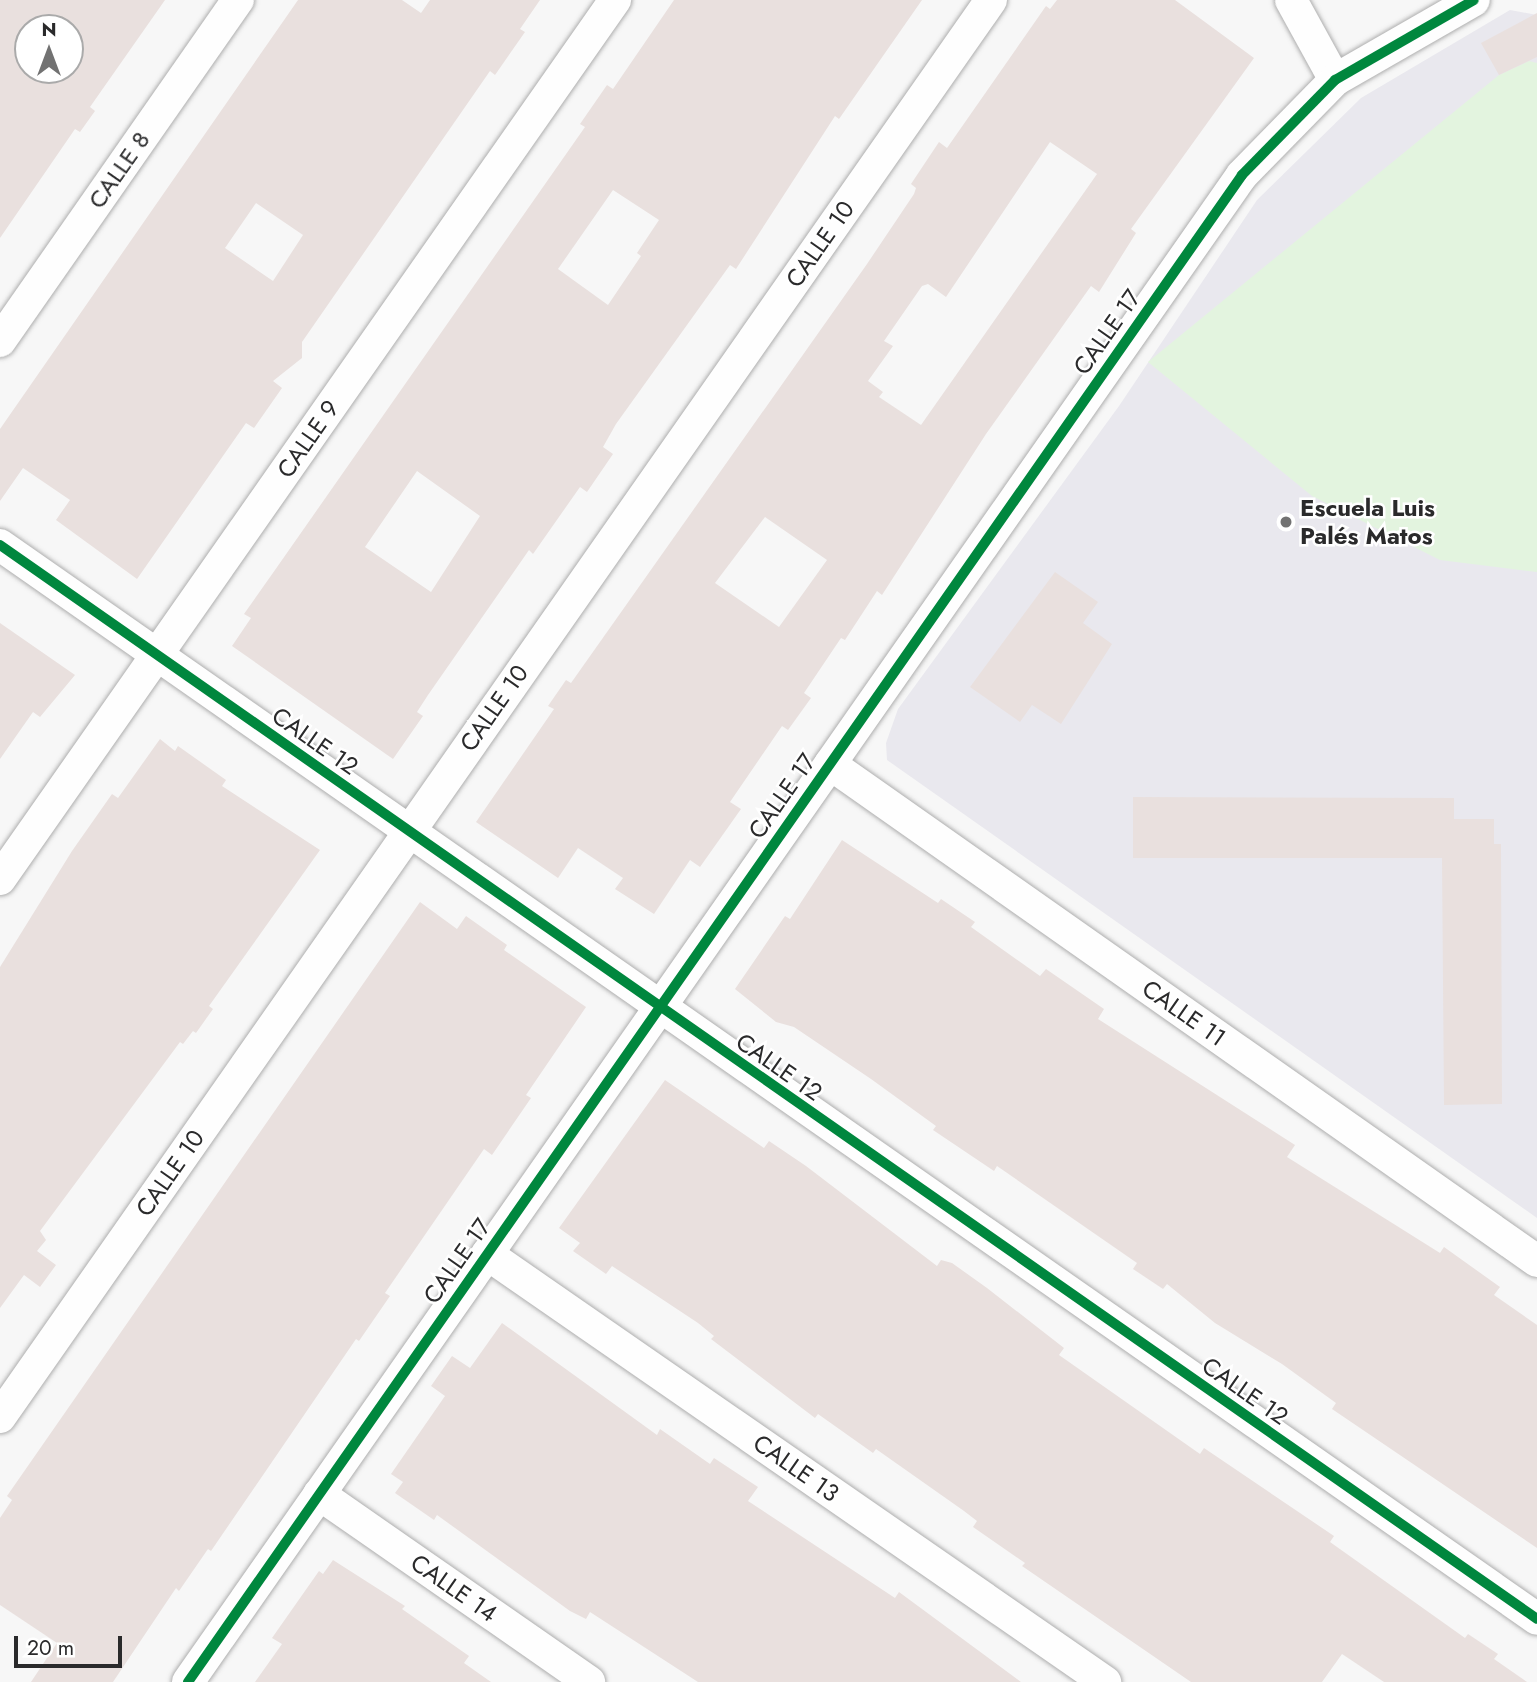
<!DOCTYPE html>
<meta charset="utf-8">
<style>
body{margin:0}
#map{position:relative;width:1537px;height:1682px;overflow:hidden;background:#f7f7f7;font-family:Jost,sans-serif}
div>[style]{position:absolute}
.built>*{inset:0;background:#e9e8ee}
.green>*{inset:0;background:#e3f4df}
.building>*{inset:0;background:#e9e0de}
.roads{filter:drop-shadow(0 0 2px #aeaeae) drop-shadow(0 0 2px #aeaeae)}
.minor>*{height:32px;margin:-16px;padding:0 16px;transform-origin:16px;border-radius:16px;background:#fefefe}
.cycleway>*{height:10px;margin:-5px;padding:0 5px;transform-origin:5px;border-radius:5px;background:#00873e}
.dots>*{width:19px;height:19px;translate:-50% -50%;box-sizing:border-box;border:4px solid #fff;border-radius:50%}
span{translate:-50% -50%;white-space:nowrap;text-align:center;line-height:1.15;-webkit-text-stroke:5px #fff;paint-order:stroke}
.street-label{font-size:24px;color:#2a2a2b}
.poi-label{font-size:24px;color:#2a2a2b;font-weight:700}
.left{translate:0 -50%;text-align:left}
.north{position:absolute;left:14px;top:14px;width:70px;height:70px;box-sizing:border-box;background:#fff;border:2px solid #aaa;border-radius:50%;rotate:0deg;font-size:19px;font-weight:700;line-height:28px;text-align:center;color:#2a2a2b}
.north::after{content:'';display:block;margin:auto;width:24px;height:32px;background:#727272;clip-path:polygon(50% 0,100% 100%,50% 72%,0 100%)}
.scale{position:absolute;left:14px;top:1636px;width:108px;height:32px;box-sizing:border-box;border:4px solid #2a2a2b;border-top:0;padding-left:9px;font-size:21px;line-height:24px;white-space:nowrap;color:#2a2a2b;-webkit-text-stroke:5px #fff;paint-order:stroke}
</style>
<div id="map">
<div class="built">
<i style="clip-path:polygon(1510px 10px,1537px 15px,1537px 1218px,887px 760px,886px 743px,898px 709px,1119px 406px,1257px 200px,1361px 98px)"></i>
</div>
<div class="green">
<i style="clip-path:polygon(1529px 61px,1537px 63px,1537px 572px,1440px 560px,1312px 496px,1148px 362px,1499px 75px)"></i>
</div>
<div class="building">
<i style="clip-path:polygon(evenodd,0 0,165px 0,90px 107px,95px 111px,80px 132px,75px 129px,0 238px,0 0,28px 28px,70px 28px,70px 70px,28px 70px,28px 28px)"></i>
<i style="clip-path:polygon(evenodd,298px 0,402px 0,421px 13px,430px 0,540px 0,520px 29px,525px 32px,495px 75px,490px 71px,302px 342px,302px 358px,273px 381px,282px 388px,254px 428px,246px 423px,137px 579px,56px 520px,70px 500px,23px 468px,0 501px,0 429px,298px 0,256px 203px,303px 235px,273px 281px,225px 248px,256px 203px)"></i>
<i style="clip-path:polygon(evenodd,674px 0,922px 0,839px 119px,835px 116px,736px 269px,730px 265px,616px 424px,603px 447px,613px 454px,587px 492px,580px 487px,533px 554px,529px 550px,428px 695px,417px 712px,423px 716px,393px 759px,232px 646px,251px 618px,244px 614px,275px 570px,585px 127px,580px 124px,607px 85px,613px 89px,674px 0,613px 190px,659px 220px,637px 253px,641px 256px,608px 305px,558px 269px,613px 190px,674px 0,417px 471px,480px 516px,431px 592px,365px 547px,417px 471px)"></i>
<i style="clip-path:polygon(evenodd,1057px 0,1175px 0,1254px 58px,1131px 229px,1136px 233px,1099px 292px,1091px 286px,986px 434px,882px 595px,877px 591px,845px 640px,841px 638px,804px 693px,811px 698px,788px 730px,782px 726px,730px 802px,741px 809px,700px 867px,690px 860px,654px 914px,615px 889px,623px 878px,578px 848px,558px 878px,476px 822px,554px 709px,548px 706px,566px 680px,571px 683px,867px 264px,914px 194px,916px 188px,911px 184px,939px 142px,947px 148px,1046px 6px,1050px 9px,1057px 0,1050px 142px,1097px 174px,921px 425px,879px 397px,883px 392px,868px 381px,893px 346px,884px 341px,922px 286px,928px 284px,946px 297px,1050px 142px,1057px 0,765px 517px,827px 560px,779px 627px,715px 583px,765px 517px)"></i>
<i style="clip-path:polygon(1537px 13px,1537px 57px,1499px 75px,1481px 43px)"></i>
<i style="clip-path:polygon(1055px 572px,1098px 602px,1083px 623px,1112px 644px,1061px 724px,1032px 705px,1020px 722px,970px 687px)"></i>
<i style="clip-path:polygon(0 623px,75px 675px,40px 717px,33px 712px,0 759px)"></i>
<i style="clip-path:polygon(160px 739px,175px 751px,178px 746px,226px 780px,222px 786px,320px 850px,209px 1006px,213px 1009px,196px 1033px,193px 1031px,183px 1044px,180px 1042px,40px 1231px,46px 1240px,37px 1251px,56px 1265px,40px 1287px,24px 1275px,0 1308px,0 967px,72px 851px,112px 794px,118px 798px)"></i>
<i style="clip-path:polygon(1133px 797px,1454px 798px,1454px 819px,1494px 819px,1494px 844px,1501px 844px,1502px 1104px,1444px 1105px,1442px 858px,1133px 858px)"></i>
<i style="clip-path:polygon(842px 840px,938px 903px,941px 899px,975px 922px,971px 927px,1040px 976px,1046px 969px,1104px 1009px,1098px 1019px,1295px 1145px,1287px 1157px,1440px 1253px,1444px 1247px,1500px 1287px,1494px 1295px,1537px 1325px,1537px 1548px,1332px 1409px,1336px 1403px,1282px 1364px,1215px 1323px,1167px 1284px,1163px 1289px,1133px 1269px,1137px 1263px,997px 1166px,994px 1171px,933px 1130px,936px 1126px,871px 1079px,794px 1027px,776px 1022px,735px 989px,785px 916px,790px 919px)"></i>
<i style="clip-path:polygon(420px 902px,457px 929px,466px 916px,507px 945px,504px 950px,586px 1007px,526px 1095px,531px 1098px,492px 1155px,484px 1149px,385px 1293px,390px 1296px,359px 1341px,356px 1339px,211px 1551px,208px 1549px,179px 1591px,176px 1588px,113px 1682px,31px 1682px,57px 1643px,0 1605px,0 1518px,12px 1500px,7px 1496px)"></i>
<i style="clip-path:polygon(665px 1080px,764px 1148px,769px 1141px,806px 1166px,937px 1266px,941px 1260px,952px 1263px,987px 1288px,1064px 1348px,1059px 1355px,1200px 1454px,1204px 1448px,1334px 1536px,1330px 1542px,1465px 1638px,1468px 1634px,1498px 1654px,1494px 1659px,1527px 1682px,1384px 1682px,1342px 1654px,1322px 1682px,1191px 1682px,1022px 1566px,1025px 1563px,973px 1527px,977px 1521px,964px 1511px,876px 1449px,873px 1453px,818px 1414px,815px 1418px,711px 1339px,714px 1336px,698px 1323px,612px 1266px,606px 1274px,573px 1251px,580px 1243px,559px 1228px)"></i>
<i style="clip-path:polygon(502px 1323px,657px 1435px,660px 1429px,710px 1464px,714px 1458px,758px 1487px,748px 1501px,895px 1598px,899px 1592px,1021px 1682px,698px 1682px,590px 1612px,586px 1619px,570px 1611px,437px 1515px,434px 1520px,395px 1493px,403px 1482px,391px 1474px,445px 1396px,431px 1386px,452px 1356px,470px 1368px)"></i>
<i style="clip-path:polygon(333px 1560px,405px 1606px,402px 1609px,469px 1656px,464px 1663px,491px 1682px,255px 1682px,282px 1644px,272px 1638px,319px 1571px,323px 1574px)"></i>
</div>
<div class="roads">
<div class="minor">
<i style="left:1291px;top:0;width:91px;rotate:61.2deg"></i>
<i style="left:0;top:341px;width:416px;rotate:-55.1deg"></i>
<i style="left:0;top:545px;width:1875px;rotate:34.94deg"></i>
<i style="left:830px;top:764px;width:864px;rotate:35.11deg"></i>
<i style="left:0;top:879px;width:1073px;rotate:-55.02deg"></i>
<i style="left:487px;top:1254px;width:752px;rotate:34.7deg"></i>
<i style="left:0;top:1417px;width:1729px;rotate:-55.03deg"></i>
<i style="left:319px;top:1494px;width:329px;rotate:34.8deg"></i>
<i style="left:188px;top:1682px;width:1839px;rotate:-55.03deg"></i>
<i style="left:1242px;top:175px;width:133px;rotate:-45.6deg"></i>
<i style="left:1335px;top:80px;width:160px;rotate:-29.9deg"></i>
</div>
</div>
<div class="cycleway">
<i style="left:0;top:545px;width:1875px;rotate:34.94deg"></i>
<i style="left:188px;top:1682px;width:1839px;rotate:-55.03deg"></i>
<i style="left:1242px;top:175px;width:133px;rotate:-45.6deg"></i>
<i style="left:1335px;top:80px;width:160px;rotate:-29.9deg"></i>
</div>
<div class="dots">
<i style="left:1286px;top:522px;background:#727272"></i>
</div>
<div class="street-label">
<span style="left:119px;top:170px;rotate:-55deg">CALLE 8</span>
<span style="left:820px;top:244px;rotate:-55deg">CALLE 10</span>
<span style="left:1107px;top:332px;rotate:-55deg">CALLE 17</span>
<span style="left:308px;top:439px;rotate:-55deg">CALLE 9</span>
<span style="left:494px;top:708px;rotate:-55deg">CALLE 10</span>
<span style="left:315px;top:741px;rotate:35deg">CALLE 12</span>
<span style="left:782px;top:796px;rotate:-55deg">CALLE 17</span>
<span style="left:1184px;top:1013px;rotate:35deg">CALLE 11</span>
<span style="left:779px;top:1067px;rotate:35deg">CALLE 12</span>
<span style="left:170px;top:1173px;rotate:-55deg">CALLE 10</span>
<span style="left:457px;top:1261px;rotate:-55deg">CALLE 17</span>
<span style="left:1245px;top:1391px;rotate:35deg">CALLE 12</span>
<span style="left:796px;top:1468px;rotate:35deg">CALLE 13</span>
<span style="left:454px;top:1588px;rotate:35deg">CALLE 14</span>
</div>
<div class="poi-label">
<span class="left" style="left:1300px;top:522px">Escuela Luis<br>Palés Matos</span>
</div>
<div class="north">N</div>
<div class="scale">20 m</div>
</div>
